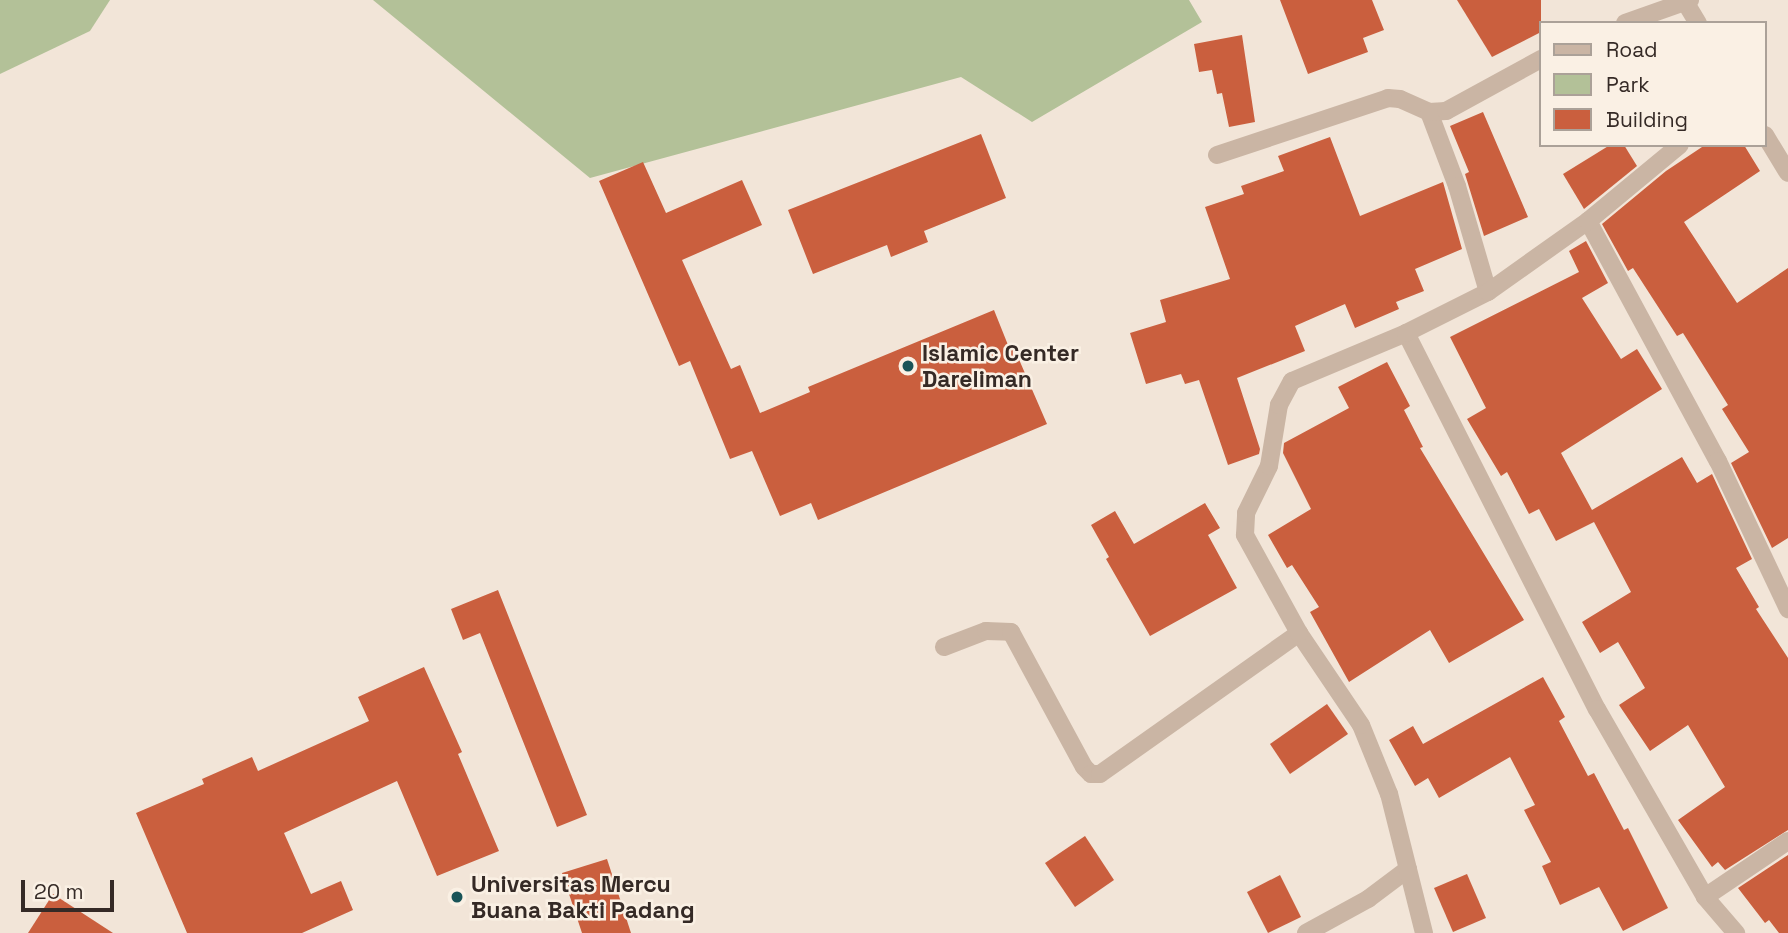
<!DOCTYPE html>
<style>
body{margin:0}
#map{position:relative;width:1788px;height:933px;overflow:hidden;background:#f2e5d8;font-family:"Space Grotesk",sans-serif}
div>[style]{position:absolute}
.green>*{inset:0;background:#b3c198}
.building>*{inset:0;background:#ca5f3e}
.minor>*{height:18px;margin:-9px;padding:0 9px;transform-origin:9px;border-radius:9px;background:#cab5a4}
.dots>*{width:19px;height:19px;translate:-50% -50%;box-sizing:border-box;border:4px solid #faf0e4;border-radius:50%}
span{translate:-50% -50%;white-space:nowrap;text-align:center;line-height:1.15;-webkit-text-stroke:5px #faf0e4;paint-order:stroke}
.poi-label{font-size:23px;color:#352a26;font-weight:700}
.left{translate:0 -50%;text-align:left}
.legend{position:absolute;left:1539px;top:21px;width:228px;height:126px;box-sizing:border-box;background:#faf0e4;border:2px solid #aba198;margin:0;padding:9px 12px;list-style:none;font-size:21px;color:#352a26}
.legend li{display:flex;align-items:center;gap:14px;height:35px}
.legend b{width:35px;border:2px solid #aba198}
.scale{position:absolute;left:21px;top:880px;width:93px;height:32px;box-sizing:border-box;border:4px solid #352a26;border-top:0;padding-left:9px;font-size:21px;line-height:24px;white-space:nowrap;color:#352a26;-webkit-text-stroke:5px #faf0e4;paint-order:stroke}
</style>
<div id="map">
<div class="green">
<i style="clip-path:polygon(0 0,110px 0,90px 31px,0 74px)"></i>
<i style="clip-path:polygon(373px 0,1189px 0,1202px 22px,1032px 122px,961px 77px,590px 178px)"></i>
</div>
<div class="building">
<i style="clip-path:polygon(1280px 0,1372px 0,1384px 30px,1363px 38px,1368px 52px,1308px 74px)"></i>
<i style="clip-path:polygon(1457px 0,1541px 0,1541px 32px,1492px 57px)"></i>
<i style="clip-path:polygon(1242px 35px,1255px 122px,1229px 127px,1222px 93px,1217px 94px,1212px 70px,1199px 72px,1194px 44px)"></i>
<i style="clip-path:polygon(1483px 112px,1528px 217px,1484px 236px,1465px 174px,1469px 172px,1450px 126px)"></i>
<i style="clip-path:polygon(981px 134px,1006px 198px,924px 231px,928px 242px,891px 257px,887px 245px,813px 274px,788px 210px)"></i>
<i style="clip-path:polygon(1330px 137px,1360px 216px,1443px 182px,1462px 249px,1415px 269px,1424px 291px,1396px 302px,1399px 309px,1355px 328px,1345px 304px,1295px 326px,1305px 351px,1237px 378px,1260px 449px,1259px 454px,1228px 465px,1199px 380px,1185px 384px,1181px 374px,1146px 384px,1130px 333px,1166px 322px,1160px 300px,1230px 279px,1205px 207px,1244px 194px,1241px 186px,1284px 171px,1278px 156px)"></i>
<i style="clip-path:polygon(1610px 145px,1624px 145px,1637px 166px,1584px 209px,1563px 174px)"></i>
<i style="clip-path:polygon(1705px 145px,1744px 145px,1760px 171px,1684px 222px,1737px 303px,1788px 268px,1788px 538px,1772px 548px,1731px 463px,1749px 452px,1722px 409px,1728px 405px,1683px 333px,1677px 336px,1633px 268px,1628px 271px,1602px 224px,1666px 171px)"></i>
<i style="clip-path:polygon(643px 162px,666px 213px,742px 180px,762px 225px,682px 260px,731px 369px,740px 365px,760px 413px,810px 392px,808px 387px,994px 310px,1010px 350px,1014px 348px,1047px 424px,818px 520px,811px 503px,780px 516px,752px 451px,730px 459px,690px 361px,679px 366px,599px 181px)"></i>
<i style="clip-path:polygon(1586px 241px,1608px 283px,1582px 298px,1621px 359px,1637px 349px,1662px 389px,1561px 453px,1592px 510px,1682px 457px,1697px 483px,1712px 474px,1752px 559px,1736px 568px,1759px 607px,1756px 609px,1788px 658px,1788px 830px,1725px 870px,1718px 862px,1712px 867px,1678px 820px,1725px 787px,1688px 725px,1650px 751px,1619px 705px,1645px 688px,1618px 642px,1600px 653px,1582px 622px,1631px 592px,1594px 522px,1556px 541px,1539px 509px,1529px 514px,1507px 472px,1501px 476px,1467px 419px,1486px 408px,1450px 337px,1579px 272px,1569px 251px)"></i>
<i style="clip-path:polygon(1387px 362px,1410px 406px,1404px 410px,1423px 447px,1420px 448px,1524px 620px,1449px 663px,1430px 630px,1349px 682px,1310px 612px,1319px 607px,1292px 565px,1287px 568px,1268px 535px,1311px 509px,1283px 453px,1284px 443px,1349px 408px,1338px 387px)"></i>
<i style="clip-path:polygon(1205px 503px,1220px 528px,1208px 535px,1237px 588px,1150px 636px,1106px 559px,1109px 557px,1091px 525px,1115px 511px,1134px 544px)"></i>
<i style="clip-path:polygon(498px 590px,587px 815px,557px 827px,480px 633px,463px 640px,451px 609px)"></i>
<i style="clip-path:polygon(424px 667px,462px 752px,458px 754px,499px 851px,437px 876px,397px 781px,284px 833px,311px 894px,341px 881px,353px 910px,302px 933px,187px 933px,136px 813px,204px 784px,202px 779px,252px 757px,258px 771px,369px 721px,358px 697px)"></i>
<i style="clip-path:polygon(1543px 677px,1565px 717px,1559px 721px,1588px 776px,1594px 773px,1624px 830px,1628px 828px,1668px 908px,1623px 931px,1599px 887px,1560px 905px,1542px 866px,1551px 862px,1524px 810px,1535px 805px,1510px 757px,1439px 798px,1428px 778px,1415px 786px,1389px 740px,1413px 726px,1423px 744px)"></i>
<i style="clip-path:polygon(1327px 704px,1348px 734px,1290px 774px,1270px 744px)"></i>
<i style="clip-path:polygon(1085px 836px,1114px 880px,1075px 907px,1045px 863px)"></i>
<i style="clip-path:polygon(1788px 855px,1788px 933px,1779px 933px,1769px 920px,1765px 923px,1738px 888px)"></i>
<i style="clip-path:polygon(607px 859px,631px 933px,582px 933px,562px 873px)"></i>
<i style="clip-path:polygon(1467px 874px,1486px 918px,1453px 932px,1434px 888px)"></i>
<i style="clip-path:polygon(1280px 875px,1301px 917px,1268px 933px,1247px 892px)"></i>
<i style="clip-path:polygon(53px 894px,113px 933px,28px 933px)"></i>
</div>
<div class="minor">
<i style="left:1684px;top:0;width:27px;rotate:59deg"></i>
<i style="left:1625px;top:23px;width:69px;rotate:-19.5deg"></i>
<i style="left:1429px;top:112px;width:79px;rotate:69.3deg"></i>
<i style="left:1457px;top:186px;width:110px;rotate:73.7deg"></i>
<i style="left:1765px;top:135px;width:44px;rotate:58.8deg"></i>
<i style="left:1217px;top:155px;width:180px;rotate:-18.4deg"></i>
<i style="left:1388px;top:98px;width:12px;rotate:5deg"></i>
<i style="left:1400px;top:99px;width:32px;rotate:24deg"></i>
<i style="left:1429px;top:112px;width:17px;rotate:-3deg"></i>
<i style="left:1446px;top:111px;width:108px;rotate:-28.7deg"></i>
<i style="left:1588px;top:221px;width:273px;rotate:61.6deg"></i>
<i style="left:1718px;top:461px;width:164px;rotate:64.7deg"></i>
<i style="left:1406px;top:333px;width:422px;rotate:63.1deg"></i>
<i style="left:1597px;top:709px;width:217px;rotate:60.1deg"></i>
<i style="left:1705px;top:897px;width:48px;rotate:49.3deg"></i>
<i style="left:944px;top:647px;width:45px;rotate:-20.9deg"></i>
<i style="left:986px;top:631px;width:25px;rotate:2deg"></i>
<i style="left:1011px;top:632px;width:153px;rotate:61.6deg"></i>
<i style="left:1084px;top:767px;width:10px;rotate:45deg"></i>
<i style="left:1091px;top:774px;width:9px"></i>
<i style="left:1100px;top:774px;width:244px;rotate:-35.3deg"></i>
<i style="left:1705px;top:897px;width:100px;rotate:-34deg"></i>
<i style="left:1306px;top:933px;width:71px;rotate:-28.7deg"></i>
<i style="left:1368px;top:899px;width:50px;rotate:-36.9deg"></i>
<i style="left:1424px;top:933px;width:143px;rotate:-104.1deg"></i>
<i style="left:1389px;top:794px;width:74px;rotate:-112.1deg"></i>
<i style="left:1361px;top:725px;width:111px;rotate:-124deg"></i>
<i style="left:1299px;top:633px;width:112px;rotate:-118.9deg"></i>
<i style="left:1245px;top:535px;width:22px;rotate:-87deg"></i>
<i style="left:1246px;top:513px;width:52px;rotate:-63.9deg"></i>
<i style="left:1269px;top:466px;width:62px;rotate:-80.7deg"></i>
<i style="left:1279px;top:405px;width:27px;rotate:-62deg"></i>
<i style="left:1292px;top:381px;width:124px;rotate:-22.8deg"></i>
<i style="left:1406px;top:333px;width:92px;rotate:-26.6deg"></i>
<i style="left:1488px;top:292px;width:123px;rotate:-35.4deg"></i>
<i style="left:1588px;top:221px;width:119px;rotate:-39.6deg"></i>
</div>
<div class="dots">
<i style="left:908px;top:366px;background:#1a5458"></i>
<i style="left:457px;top:897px;background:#1a5458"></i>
</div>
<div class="poi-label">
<span class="left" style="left:922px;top:366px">Islamic Center<br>Dareliman</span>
<span class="left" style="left:471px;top:897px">Universitas Mercu<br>Buana Bakti Padang</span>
</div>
<ul class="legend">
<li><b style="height:9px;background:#cab5a4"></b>Road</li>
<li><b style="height:19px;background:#b3c198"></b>Park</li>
<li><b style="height:19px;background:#ca5f3e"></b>Building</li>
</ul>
<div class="scale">20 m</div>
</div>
